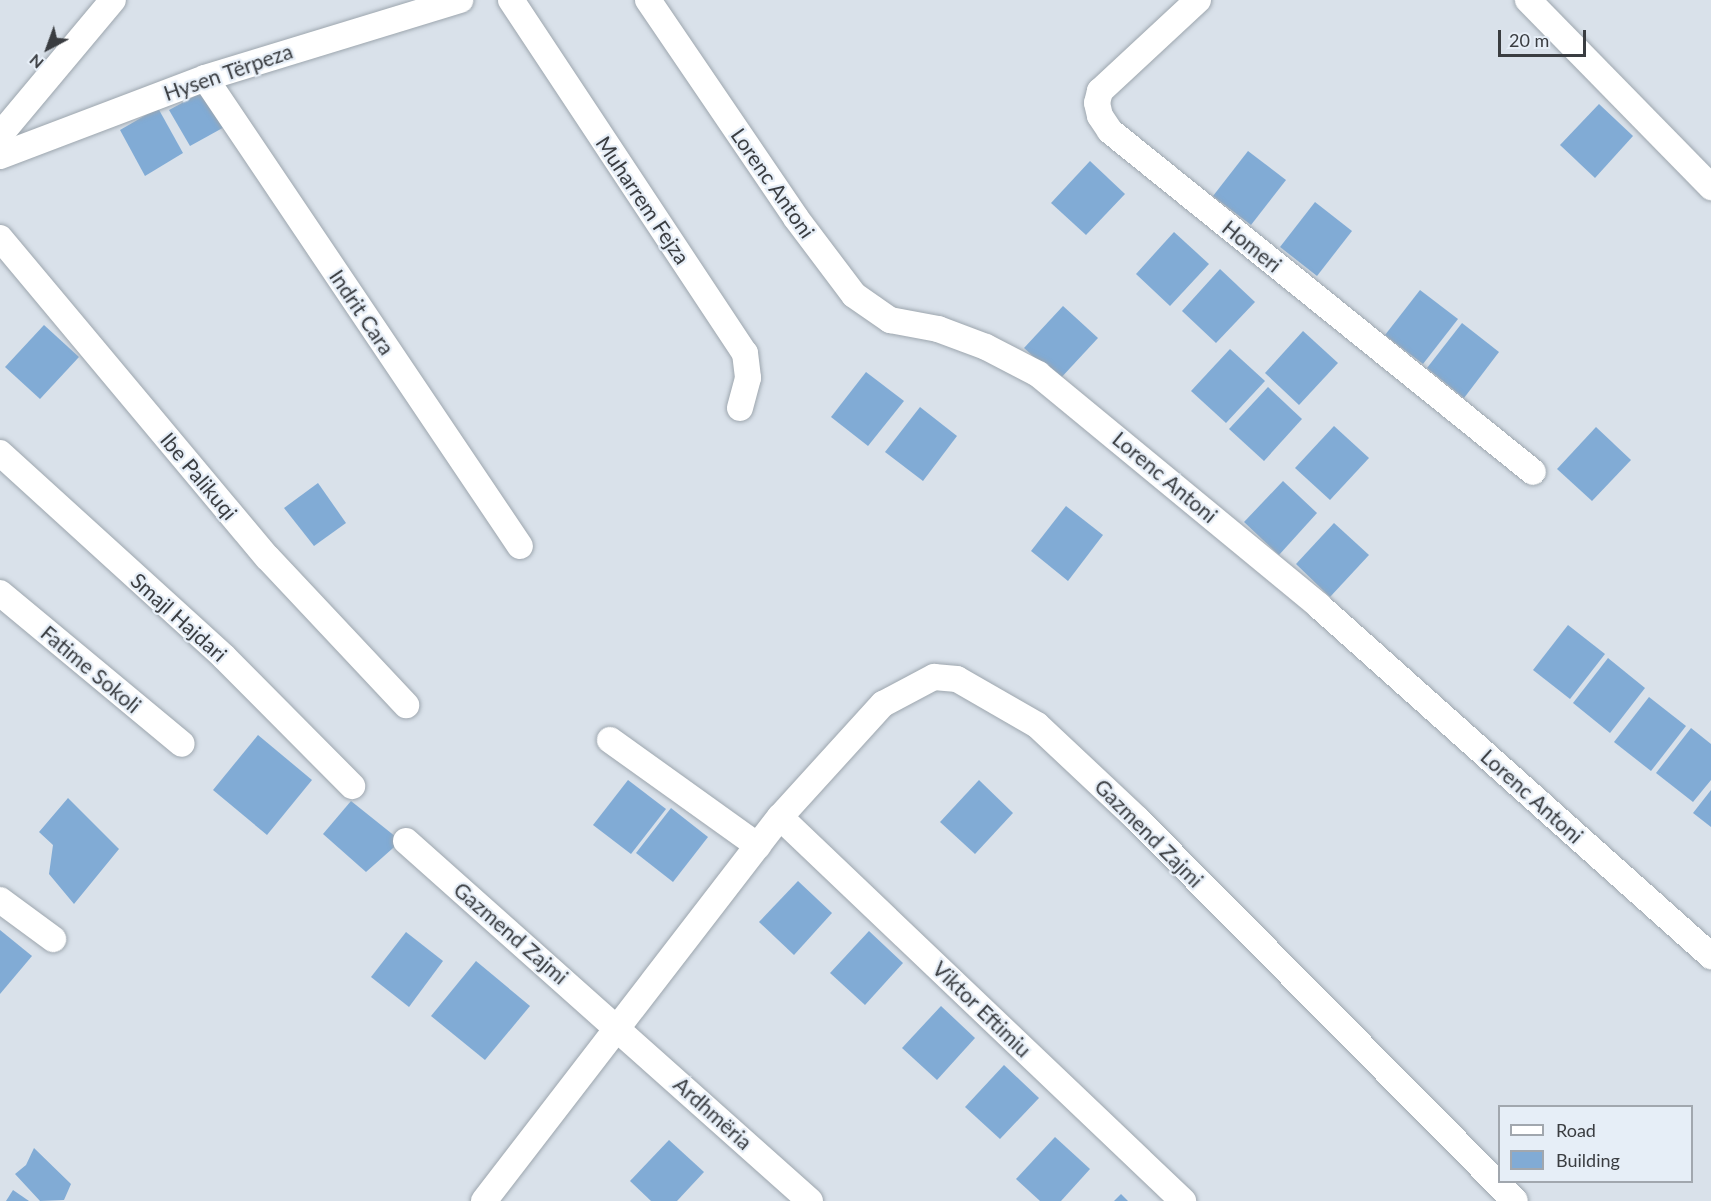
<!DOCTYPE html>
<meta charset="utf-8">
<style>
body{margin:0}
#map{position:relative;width:1711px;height:1201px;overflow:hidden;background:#d9e1ea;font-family:Lato,sans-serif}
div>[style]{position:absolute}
.building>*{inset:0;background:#81abd5}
.roads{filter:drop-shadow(0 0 2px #9da6ae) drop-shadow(0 0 2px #9da6ae)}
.minor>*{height:26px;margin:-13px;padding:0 13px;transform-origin:13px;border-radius:13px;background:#fff}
span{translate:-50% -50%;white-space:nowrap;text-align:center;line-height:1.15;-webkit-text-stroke:4.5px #e6eef7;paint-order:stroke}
.street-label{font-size:21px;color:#3a3d41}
.legend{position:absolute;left:1498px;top:1105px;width:195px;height:78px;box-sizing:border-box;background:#e6eef7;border:2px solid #a1a7ae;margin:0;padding:8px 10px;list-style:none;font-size:18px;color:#3a3d41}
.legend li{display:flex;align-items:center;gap:12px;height:30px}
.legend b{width:30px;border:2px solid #a1a7ae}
.north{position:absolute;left:18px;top:18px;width:60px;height:60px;-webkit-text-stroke:4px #e6eef7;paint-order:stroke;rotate:221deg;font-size:16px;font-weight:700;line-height:24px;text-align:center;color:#3a3d41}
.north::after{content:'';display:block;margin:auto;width:21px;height:27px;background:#3a3d41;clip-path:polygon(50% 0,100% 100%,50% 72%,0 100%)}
.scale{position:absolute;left:1498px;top:30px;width:88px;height:27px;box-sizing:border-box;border:3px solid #3a3d41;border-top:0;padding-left:8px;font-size:18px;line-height:21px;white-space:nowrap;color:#3a3d41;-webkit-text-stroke:4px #e6eef7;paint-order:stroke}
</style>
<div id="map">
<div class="building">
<i style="clip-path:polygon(206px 90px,228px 125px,190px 146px,169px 110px)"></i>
<i style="clip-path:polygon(1599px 104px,1633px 136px,1595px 178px,1560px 145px)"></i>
<i style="clip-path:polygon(158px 108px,183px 153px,145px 176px,120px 130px)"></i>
<i style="clip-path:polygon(1248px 151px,1286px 180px,1251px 225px,1213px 196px)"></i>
<i style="clip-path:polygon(1090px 161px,1125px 194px,1086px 235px,1051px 203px)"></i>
<i style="clip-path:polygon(1315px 202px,1352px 231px,1317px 276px,1280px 247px)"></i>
<i style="clip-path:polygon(1174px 232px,1209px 264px,1170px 306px,1136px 274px)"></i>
<i style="clip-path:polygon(1220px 269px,1255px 302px,1216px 343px,1182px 311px)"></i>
<i style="clip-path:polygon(1420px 290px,1458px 319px,1423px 364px,1385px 335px)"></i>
<i style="clip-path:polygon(1063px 306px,1098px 338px,1059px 380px,1024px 348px)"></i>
<i style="clip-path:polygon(1462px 323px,1499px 352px,1464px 398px,1427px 368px)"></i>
<i style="clip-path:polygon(44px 325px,79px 357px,40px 399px,5px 367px)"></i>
<i style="clip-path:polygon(1303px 331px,1338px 363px,1299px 405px,1265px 373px)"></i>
<i style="clip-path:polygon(1230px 349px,1265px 381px,1226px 423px,1191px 391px)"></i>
<i style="clip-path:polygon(866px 372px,904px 401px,868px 446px,831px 417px)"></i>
<i style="clip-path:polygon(1268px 387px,1302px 419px,1264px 461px,1229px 429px)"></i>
<i style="clip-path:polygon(920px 407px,957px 436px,923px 481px,885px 452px)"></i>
<i style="clip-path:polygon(1334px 426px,1369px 458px,1330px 500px,1295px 468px)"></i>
<i style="clip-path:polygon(1596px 427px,1631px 460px,1592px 501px,1557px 469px)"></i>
<i style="clip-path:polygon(1283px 481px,1317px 513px,1279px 555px,1244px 522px)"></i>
<i style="clip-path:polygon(318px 483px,346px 523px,314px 546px,284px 508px)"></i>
<i style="clip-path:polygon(1066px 506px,1103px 535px,1068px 581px,1031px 551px)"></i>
<i style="clip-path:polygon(1334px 523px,1369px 555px,1330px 597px,1296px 564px)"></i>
<i style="clip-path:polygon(1568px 625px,1605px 654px,1570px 699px,1533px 670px)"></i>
<i style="clip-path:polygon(1608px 658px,1645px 688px,1610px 733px,1573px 703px)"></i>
<i style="clip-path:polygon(1649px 697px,1686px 726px,1651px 771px,1614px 742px)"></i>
<i style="clip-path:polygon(1691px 728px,1711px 744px,1711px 780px,1693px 802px,1656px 773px)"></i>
<i style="clip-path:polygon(258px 735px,312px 780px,267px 835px,213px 790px)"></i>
<i style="clip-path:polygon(628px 780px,666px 809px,631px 854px,593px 825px)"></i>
<i style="clip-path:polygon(979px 780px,1013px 813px,975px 854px,940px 822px)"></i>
<i style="clip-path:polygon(1711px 790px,1711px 827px,1693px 813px)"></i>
<i style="clip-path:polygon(68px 798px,119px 849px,74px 904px,49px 874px,53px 845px,39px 832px)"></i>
<i style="clip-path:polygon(351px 801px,401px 841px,366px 872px,323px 834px)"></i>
<i style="clip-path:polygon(671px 808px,708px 837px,673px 882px,636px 853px)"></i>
<i style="clip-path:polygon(798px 881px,832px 913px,794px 955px,759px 922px)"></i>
<i style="clip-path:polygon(0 930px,32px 956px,0 994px)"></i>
<i style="clip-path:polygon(869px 931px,903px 963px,865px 1005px,830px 973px)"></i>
<i style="clip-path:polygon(406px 932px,443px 961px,409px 1007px,371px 977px)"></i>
<i style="clip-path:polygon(476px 961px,530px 1006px,485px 1060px,431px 1016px)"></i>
<i style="clip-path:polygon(941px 1006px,975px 1038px,937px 1080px,902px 1048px)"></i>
<i style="clip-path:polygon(1004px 1065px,1039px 1098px,1000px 1139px,965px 1107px)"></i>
<i style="clip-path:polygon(1055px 1137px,1090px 1169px,1061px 1201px,1040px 1201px,1016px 1179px)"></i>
<i style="clip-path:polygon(669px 1140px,704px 1172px,677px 1201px,651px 1201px,630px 1181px)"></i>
<i style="clip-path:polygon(34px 1148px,71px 1184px,64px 1200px,40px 1201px,15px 1174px,26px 1165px)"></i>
<i style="clip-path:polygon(13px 1190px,29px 1201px,6px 1201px)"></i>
<i style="clip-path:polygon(1121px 1194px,1128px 1201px,1114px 1201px)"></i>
</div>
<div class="roads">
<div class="minor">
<i style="left:511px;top:0;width:424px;rotate:56.5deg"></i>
<i style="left:745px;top:353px;width:25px;rotate:83deg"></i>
<i style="left:748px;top:378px;width:31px;rotate:105deg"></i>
<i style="left:648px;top:0;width:263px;rotate:55.8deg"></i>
<i style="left:796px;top:218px;width:96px;rotate:53deg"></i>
<i style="left:854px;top:295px;width:44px;rotate:34.8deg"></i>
<i style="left:890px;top:320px;width:49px;rotate:10.6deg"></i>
<i style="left:938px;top:329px;width:51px;rotate:20.6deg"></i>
<i style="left:986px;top:347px;width:59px;rotate:27.4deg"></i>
<i style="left:1038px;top:374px;width:364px;rotate:39.5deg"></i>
<i style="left:1319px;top:606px;width:526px;rotate:41.76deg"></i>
<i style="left:1198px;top:0;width:134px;rotate:137.1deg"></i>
<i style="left:1100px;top:91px;width:12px;rotate:104deg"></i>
<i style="left:1097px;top:103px;width:13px;rotate:77deg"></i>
<i style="left:1100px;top:116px;width:18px;rotate:56deg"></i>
<i style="left:1110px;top:131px;width:543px;rotate:38.87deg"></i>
<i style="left:1528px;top:0;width:262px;rotate:45.6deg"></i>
<i style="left:205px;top:78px;width:564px;rotate:56.06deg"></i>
<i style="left:0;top:135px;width:176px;rotate:-50.1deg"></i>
<i style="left:0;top:156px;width:219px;rotate:-20.8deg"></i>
<i style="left:205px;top:78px;width:267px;rotate:-17deg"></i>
<i style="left:0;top:238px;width:417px;rotate:50.1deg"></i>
<i style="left:268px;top:558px;width:202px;rotate:46.8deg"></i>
<i style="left:0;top:453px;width:303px;rotate:42.3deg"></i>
<i style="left:224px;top:657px;width:182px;rotate:45.2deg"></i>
<i style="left:0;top:593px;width:236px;rotate:39.7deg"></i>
<i style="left:610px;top:740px;width:182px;rotate:35.6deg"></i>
<i style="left:780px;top:817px;width:557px;rotate:43.62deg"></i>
<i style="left:406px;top:841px;width:541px;rotate:41.7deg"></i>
<i style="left:0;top:900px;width:66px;rotate:36.3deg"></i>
<i style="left:484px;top:1201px;width:485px;rotate:-52.4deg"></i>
<i style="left:780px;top:817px;width:153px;rotate:-47.7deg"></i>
<i style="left:883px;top:704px;width:58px;rotate:-27.9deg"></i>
<i style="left:934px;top:677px;width:23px;rotate:5deg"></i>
<i style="left:957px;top:679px;width:92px;rotate:29.9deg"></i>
<i style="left:1037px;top:725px;width:137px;rotate:43.2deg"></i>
<i style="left:1137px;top:819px;width:537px;rotate:45.3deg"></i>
</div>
</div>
<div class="street-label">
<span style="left:228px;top:72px;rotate:-19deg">Hysen Tërpeza</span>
<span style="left:773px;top:183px;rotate:55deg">Lorenc Antoni</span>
<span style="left:643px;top:200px;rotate:56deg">Muharrem Fejza</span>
<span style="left:1252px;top:246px;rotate:39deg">Homeri</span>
<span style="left:362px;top:312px;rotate:56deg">Indrit Cara</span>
<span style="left:199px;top:476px;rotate:50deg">Ibe Palikuqi</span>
<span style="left:1165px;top:477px;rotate:40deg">Lorenc Antoni</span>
<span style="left:179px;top:617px;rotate:42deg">Smajl Hajdari</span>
<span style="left:91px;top:669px;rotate:40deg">Fatime Sokoli</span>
<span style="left:1532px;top:796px;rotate:42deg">Lorenc Antoni</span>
<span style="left:1149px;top:833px;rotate:45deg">Gazmend Zajmi</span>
<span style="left:511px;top:933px;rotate:41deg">Gazmend Zajmi</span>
<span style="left:982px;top:1009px;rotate:44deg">Viktor Eftimiu</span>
<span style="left:713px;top:1113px;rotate:42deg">Ardhmëria</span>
</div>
<ul class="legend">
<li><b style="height:8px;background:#fff"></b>Road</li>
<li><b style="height:16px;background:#81abd5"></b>Building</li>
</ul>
<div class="north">N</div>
<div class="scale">20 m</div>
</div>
